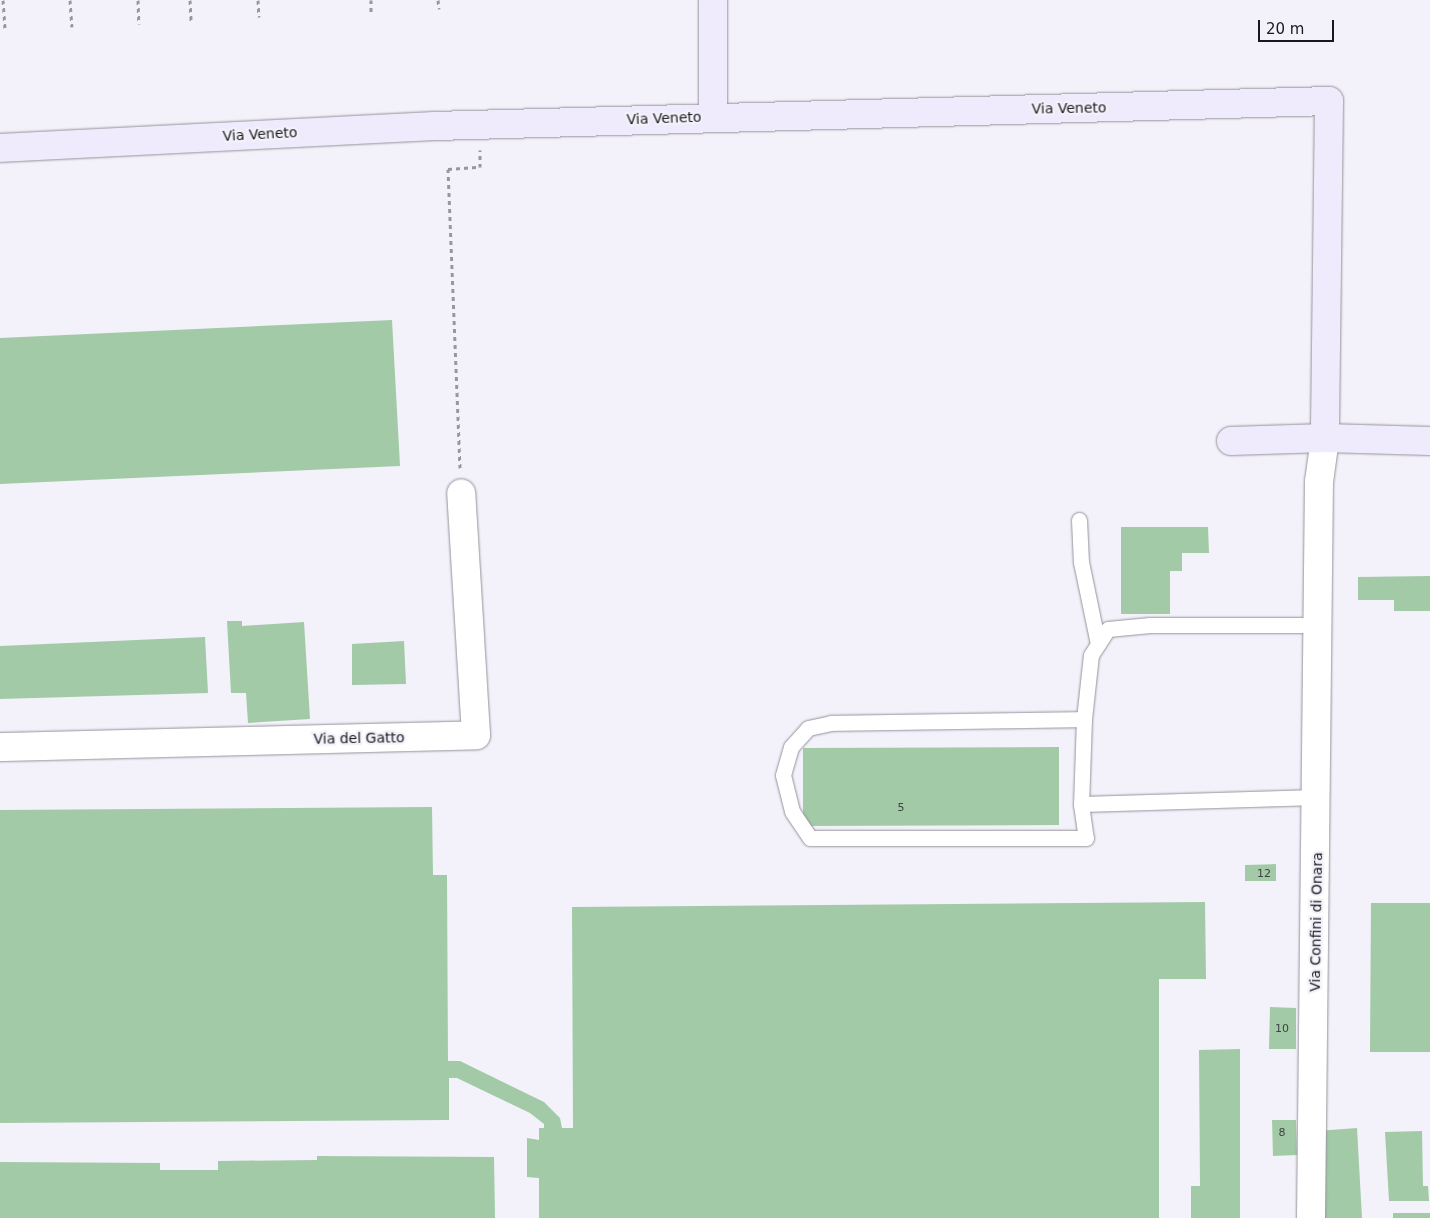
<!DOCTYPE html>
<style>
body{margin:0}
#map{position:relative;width:1430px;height:1218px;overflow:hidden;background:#f3f1fa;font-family:"DejaVu Sans",sans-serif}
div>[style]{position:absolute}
.building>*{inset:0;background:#a2caa7}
.path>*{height:3px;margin-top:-1.5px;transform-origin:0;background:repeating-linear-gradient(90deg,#99979e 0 4px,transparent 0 8px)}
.roads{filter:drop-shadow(0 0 1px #95939a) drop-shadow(0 0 1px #95939a)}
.lane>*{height:15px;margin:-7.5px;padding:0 7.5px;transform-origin:7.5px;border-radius:7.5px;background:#fff}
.street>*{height:28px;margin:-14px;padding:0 14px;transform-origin:14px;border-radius:14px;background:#fff}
.secondary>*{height:28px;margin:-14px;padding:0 14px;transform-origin:14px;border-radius:14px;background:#efeafc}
span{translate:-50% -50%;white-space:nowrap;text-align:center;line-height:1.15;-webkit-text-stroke:4.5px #f3f1fa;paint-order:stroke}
.number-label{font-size:11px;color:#3b443e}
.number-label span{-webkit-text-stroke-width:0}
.street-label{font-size:14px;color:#19181b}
.scale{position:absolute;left:1258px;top:20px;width:76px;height:22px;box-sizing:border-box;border:2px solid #19181b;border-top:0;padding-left:6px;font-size:15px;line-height:18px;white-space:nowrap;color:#19181b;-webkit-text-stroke:4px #f3f1fa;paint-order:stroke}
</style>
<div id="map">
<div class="building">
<i style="clip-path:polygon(392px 320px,400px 466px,0 484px,0 338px)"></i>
<i style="clip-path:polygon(1121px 527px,1208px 527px,1209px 553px,1182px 553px,1182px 571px,1170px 571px,1170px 614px,1121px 614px)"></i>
<i style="clip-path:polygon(1430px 576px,1430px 611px,1394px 611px,1394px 600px,1358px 600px,1358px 577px)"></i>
<i style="clip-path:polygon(227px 621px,242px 621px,242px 626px,304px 622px,310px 719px,248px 723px,246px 693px,231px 693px)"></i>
<i style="clip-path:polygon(205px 637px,208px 693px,0 699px,0 646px)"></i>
<i style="clip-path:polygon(404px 641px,406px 684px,352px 685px,352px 644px)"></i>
<i style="clip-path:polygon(1059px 747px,1059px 825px,803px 826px,803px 748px)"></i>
<i style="clip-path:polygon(432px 807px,433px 875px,447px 875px,448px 1061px,460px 1061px,544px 1102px,560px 1118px,562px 1128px,573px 1128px,572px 907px,1205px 902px,1206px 979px,1159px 979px,1159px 1218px,539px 1218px,539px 1178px,527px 1177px,527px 1138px,539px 1140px,539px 1128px,544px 1128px,544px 1124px,530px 1113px,457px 1078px,449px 1078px,449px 1120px,0 1123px,0 810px)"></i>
<i style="clip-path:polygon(1276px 864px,1276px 881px,1245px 881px,1245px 865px)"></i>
<i style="clip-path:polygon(1371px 903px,1430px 903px,1430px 1052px,1370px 1052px)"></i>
<i style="clip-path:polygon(1270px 1007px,1296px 1008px,1296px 1049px,1269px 1049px)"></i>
<i style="clip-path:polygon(1240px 1049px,1240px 1218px,1191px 1218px,1191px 1186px,1200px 1186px,1199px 1050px)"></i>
<i style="clip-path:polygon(1272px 1120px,1296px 1120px,1297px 1155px,1273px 1156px)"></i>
<i style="clip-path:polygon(1357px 1128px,1362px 1218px,1321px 1218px,1317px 1131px)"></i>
<i style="clip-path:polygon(1422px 1131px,1423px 1186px,1428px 1186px,1429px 1201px,1389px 1201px,1385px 1132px)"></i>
<i style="clip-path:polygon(317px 1156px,494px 1157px,495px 1218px,0 1218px,0 1162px,160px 1163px,160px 1170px,218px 1170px,218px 1161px,317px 1160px)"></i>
<i style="clip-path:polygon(1393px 1213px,1430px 1213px,1430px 1218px,1393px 1218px)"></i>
</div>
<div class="path">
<i style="left:3px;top:0;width:31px;rotate:86deg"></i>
<i style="left:70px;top:0;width:27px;rotate:86deg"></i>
<i style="left:138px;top:0;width:24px;rotate:88deg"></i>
<i style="left:190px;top:0;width:21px;rotate:87deg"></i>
<i style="left:258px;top:0;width:17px;rotate:87deg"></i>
<i style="left:371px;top:0;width:13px;rotate:90deg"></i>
<i style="left:438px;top:0;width:9px;rotate:84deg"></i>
<i style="left:460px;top:468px;width:299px;rotate:-92.3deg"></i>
<i style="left:448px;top:169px;width:32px;rotate:-4deg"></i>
<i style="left:480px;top:167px;width:17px;rotate:-90deg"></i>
</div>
<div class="roads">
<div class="lane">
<i style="left:1079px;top:520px;width:42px;rotate:87.3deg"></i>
<i style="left:1081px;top:562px;width:84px;rotate:78.3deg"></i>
<i style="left:1084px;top:719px;width:64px;rotate:-83.8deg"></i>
<i style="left:1091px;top:655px;width:31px;rotate:-57deg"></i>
<i style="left:1108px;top:629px;width:42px;rotate:-5.4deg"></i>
<i style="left:1150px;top:625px;width:166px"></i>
<i style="left:1081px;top:804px;width:34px;rotate:82deg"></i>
<i style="left:1086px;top:838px;width:276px;rotate:180deg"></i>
<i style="left:810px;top:838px;width:32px;rotate:-124deg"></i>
<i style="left:792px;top:811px;width:37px;rotate:-104deg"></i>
<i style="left:783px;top:775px;width:29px;rotate:-74deg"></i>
<i style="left:791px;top:747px;width:25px;rotate:-48deg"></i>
<i style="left:808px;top:728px;width:24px;rotate:-12deg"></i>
<i style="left:831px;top:723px;width:253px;rotate:-0.9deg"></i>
<i style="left:1084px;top:719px;width:85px;rotate:92deg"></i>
<i style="left:1081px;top:804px;width:237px;rotate:-1.7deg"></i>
</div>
<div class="street">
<i style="left:0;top:747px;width:476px;rotate:-1.4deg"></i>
<i style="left:476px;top:735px;width:242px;rotate:-93.5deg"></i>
<i style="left:1311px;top:1218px;width:736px;rotate:-89.38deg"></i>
<i style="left:1319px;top:482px;width:44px;rotate:-82.2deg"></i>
</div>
<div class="secondary">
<i style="left:713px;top:0;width:117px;rotate:90deg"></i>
<i style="left:0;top:148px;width:436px;rotate:-2.9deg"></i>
<i style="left:435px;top:126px;width:894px;rotate:-1.6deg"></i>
<i style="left:1329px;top:101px;width:337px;rotate:90.7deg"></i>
<i style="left:1231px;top:441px;width:94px;rotate:-1.8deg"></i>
<i style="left:1325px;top:438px;width:105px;rotate:1.6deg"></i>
</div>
</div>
<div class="number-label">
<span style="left:901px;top:808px">5</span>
<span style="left:1264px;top:874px">12</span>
<span style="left:1282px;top:1029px">10</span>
<span style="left:1282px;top:1133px">8</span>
</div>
<div class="street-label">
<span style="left:1069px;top:108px;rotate:-1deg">Via Veneto</span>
<span style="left:664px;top:118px;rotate:-2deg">Via Veneto</span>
<span style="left:260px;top:134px;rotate:-3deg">Via Veneto</span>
<span style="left:359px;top:738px;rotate:-1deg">Via del Gatto</span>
<span style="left:1316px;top:922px;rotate:-89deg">Via Confini di Onara</span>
</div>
<div class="scale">20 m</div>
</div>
